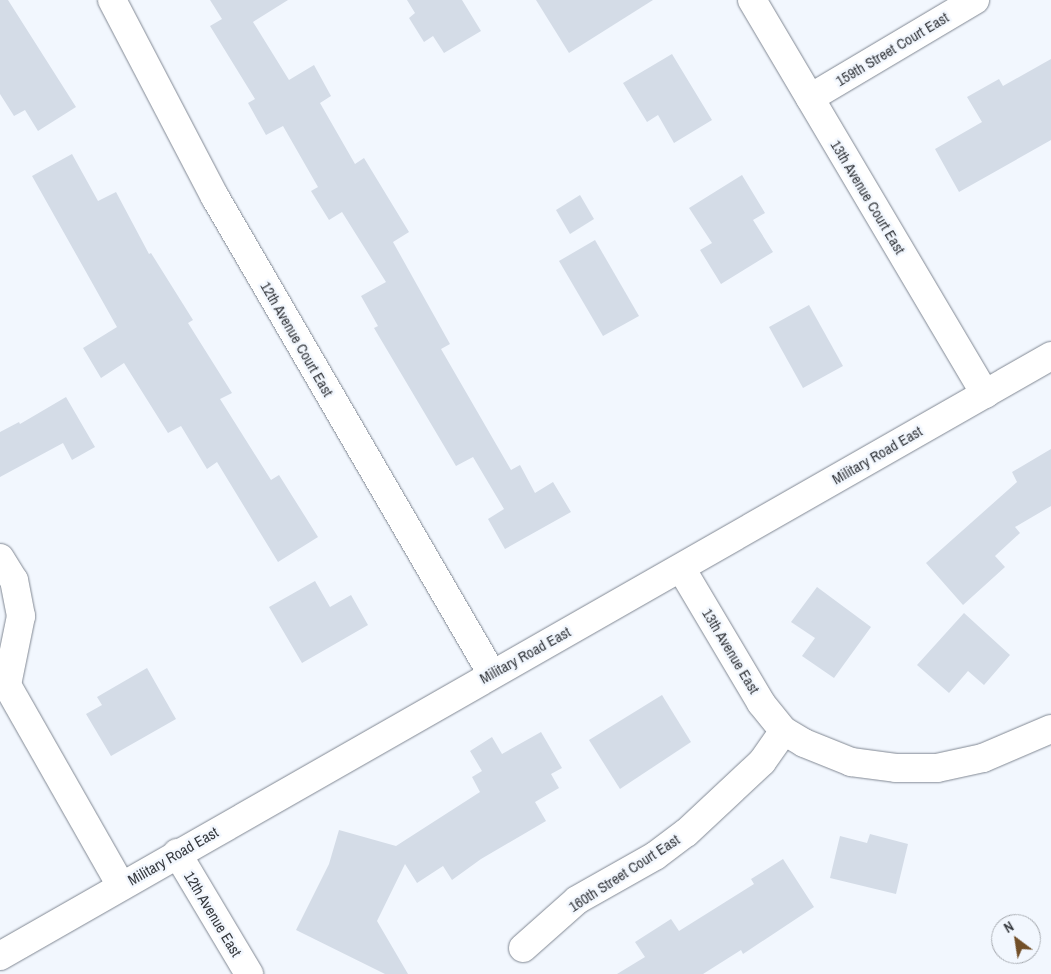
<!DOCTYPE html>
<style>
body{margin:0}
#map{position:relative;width:1051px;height:974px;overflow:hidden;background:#f2f7fe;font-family:"Archivo Narrow",sans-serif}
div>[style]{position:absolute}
.building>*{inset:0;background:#d4dce7}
.roads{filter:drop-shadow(0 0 1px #818893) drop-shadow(0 0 1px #818893)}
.minor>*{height:28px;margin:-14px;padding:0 14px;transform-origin:14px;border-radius:14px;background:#fff}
span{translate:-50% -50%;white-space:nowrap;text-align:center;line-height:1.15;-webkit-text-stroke:4.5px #f2f7fe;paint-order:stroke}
.street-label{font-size:15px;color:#36393e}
.north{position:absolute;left:991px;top:914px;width:50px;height:50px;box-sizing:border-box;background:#f2f7fe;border:1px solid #a7abb1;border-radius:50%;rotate:329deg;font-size:14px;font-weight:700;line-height:20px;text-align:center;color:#36393e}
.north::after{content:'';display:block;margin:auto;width:18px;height:22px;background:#724f28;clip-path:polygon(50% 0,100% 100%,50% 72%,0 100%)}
</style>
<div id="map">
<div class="building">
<i style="clip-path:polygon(0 0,8px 0,76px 107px,38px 131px,25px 110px,14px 116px,0 94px)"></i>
<i style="clip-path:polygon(210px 0,288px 0,253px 22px,289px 80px,314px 65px,331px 96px,320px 103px,355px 164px,364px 158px,409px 232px,393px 242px,450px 344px,441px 349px,511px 470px,520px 465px,535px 493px,553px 482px,571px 512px,505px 549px,488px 519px,504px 509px,473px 457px,456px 466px,374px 328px,378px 326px,361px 296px,386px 282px,342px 212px,329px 220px,311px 191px,318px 187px,283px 126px,266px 135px,248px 103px,255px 99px,210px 26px,222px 19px)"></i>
<i style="clip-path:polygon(407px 0,462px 0,481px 31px,444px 53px,433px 36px,424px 42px,409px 18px,415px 13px)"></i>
<i style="clip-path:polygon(536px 0,653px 0,569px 53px)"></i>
<i style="clip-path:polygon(672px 54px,712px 120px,674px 143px,658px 115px,647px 122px,623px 83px)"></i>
<i style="clip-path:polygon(1051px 59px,1051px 140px,959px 192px,935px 149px,982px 122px,967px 97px,999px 79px,1003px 86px)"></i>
<i style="clip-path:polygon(72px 154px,98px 201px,116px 192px,149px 254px,151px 253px,193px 320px,188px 323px,232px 393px,220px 399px,271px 480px,279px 475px,318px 537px,278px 562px,217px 462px,207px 469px,181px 426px,168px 433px,124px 363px,101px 378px,83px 348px,117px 327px,32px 176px)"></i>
<i style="clip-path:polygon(742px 175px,765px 213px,753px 220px,773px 252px,721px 284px,700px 250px,712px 243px,689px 208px)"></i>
<i style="clip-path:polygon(580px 195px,594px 219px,570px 234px,556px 210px)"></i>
<i style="clip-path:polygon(595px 240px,639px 316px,603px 336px,559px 261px)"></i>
<i style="clip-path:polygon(809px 305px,843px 366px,803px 388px,769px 327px)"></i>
<i style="clip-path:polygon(66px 397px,95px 447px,72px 460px,63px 443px,0 477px,0 432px,19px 422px,20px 424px)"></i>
<i style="clip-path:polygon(1051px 449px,1051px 506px,1015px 527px,1020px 533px,995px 556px,1005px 567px,963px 605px,926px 563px,1017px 482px,1012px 472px)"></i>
<i style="clip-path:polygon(315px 581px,330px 607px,351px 595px,368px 625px,302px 663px,269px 607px)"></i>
<i style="clip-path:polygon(817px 587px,871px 627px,834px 678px,802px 656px,815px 638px,791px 622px)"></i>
<i style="clip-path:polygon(964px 613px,1010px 655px,984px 685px,968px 671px,949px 693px,917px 665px)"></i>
<i style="clip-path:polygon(147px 668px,176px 719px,111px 756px,86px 714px,102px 705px,97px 697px)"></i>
<i style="clip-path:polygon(662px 695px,691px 742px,620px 789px,589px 740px)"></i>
<i style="clip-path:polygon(541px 732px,562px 768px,551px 774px,559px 788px,535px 802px,546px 821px,481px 859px,452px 880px,443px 866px,417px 883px,405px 864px,377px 921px,408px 974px,385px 974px,296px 930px,329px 864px,339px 830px,396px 846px,480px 792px,472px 777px,482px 771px,470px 751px,492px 737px,502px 754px)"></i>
<i style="clip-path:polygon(870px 834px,908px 844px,896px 894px,830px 878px,840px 836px,867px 843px)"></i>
<i style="clip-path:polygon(783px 859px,814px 907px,743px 954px,741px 950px,703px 974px,617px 974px,645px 957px,635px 942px,671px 919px,679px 931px,754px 884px,751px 879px)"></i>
</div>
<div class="roads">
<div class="minor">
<i style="left:112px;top:0;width:222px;rotate:62.4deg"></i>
<i style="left:215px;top:197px;width:552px;rotate:59.86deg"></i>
<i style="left:752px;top:0;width:458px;rotate:59.4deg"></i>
<i style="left:810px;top:98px;width:192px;rotate:-30.7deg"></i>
<i style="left:0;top:558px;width:26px;rotate:58deg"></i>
<i style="left:14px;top:580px;width:37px;rotate:79deg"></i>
<i style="left:21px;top:616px;width:70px;rotate:101.5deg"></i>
<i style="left:681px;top:568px;width:157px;rotate:59.3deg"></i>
<i style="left:761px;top:703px;width:36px;rotate:51deg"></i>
<i style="left:784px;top:731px;width:23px;rotate:31deg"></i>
<i style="left:804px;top:743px;width:51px;rotate:22deg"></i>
<i style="left:851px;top:762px;width:45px;rotate:7.6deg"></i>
<i style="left:896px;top:768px;width:41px"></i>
<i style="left:937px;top:768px;width:47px;rotate:-12.3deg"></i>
<i style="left:983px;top:758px;width:74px;rotate:-23.1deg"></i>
<i style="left:0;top:682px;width:8px;rotate:23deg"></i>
<i style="left:7px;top:685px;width:231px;rotate:60.4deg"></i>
<i style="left:177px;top:853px;width:141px;rotate:59.2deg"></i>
<i style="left:523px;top:948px;width:72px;rotate:-41.6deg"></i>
<i style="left:577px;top:900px;width:90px;rotate:-29.4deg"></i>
<i style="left:655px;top:856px;width:39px;rotate:-37deg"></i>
<i style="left:686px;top:833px;width:104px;rotate:-43.1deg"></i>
<i style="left:762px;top:762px;width:38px;rotate:-55deg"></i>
<i style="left:0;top:956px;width:1210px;rotate:-29.72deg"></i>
</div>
</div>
<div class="street-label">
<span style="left:892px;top:49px;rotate:-31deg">159th Street Court East</span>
<span style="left:868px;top:197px;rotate:59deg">13th Avenue Court East</span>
<span style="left:297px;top:339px;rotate:60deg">12th Avenue Court East</span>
<span style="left:877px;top:455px;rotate:-30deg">Military Road East</span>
<span style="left:731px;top:651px;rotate:59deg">13th Avenue East</span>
<span style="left:525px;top:655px;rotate:-29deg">Military Road East</span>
<span style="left:173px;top:856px;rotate:-30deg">Military Road East</span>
<span style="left:624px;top:873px;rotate:-33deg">160th Street Court East</span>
<span style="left:213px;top:914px;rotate:59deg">12th Avenue East</span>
</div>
<div class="north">N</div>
</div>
